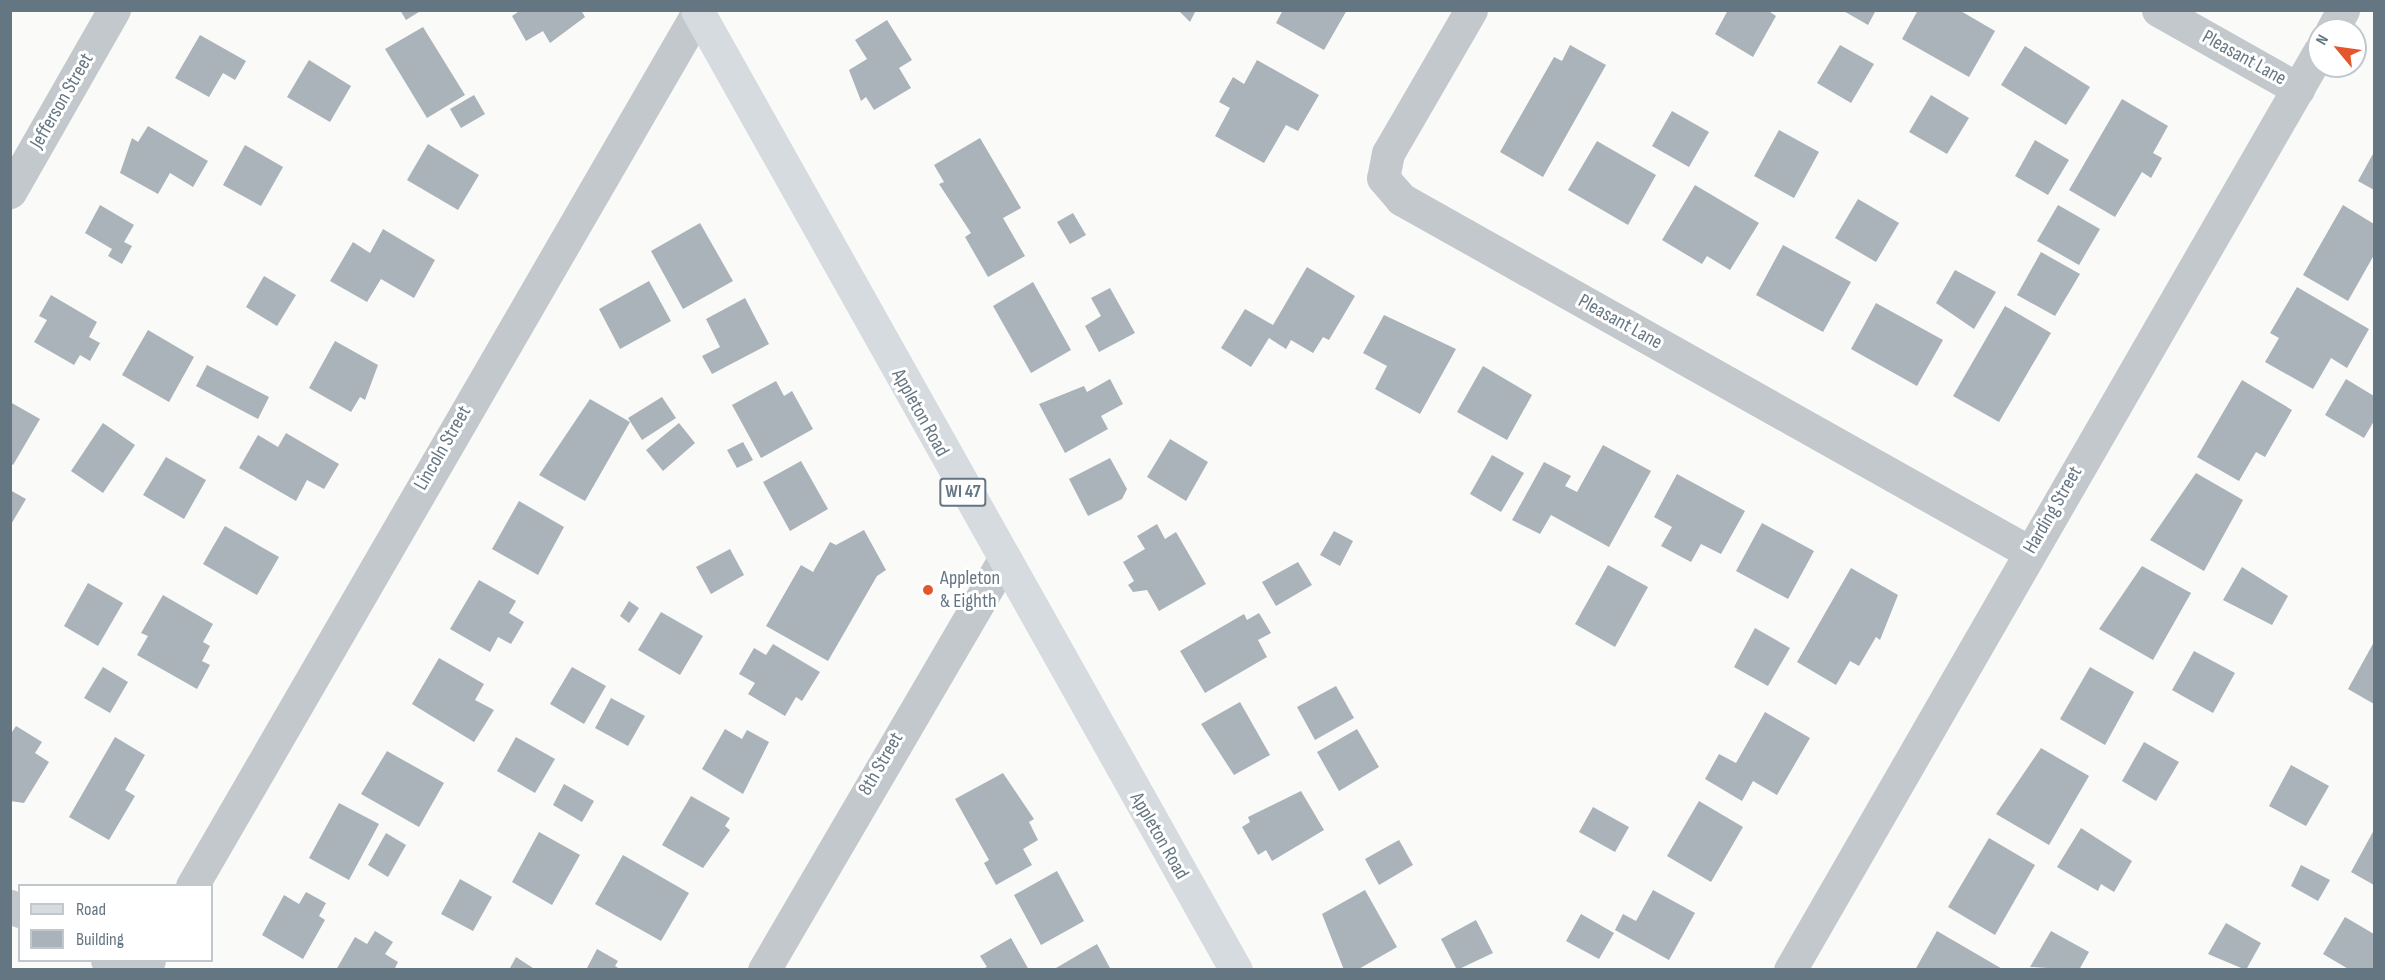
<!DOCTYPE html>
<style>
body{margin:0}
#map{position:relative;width:2385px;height:980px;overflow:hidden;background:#fafaf8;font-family:"Sofia Sans Condensed",sans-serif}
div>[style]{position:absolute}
.building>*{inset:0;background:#aab3b9}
.minor>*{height:33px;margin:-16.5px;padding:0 16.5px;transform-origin:16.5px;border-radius:16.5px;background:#c3c8cc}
.major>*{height:33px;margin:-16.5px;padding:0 16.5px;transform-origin:16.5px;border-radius:16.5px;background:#d6dbdf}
.dots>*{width:16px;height:16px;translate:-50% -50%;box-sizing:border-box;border:3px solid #fff;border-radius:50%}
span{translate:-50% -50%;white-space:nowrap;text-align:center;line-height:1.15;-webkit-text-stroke:6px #fff;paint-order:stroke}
.shield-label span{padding:2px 4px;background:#fff;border:2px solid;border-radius:4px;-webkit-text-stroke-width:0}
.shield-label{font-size:18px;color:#657683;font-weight:700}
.street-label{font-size:20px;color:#657683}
.poi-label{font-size:20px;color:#657683}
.left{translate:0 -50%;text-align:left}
.frame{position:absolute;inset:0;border:12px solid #657683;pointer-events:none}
.legend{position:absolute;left:18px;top:884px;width:195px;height:78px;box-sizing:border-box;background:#fff;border:2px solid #c1c8cd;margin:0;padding:8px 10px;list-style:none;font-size:18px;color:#657683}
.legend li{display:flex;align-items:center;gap:12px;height:30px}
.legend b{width:30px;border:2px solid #c1c8cd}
.north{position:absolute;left:2307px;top:18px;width:60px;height:60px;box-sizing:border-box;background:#fff;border:2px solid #c1c8cd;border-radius:50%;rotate:299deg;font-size:16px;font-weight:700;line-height:24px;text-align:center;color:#657683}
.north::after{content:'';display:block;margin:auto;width:21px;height:27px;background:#e4572e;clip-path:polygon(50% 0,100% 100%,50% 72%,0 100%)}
</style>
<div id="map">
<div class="building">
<i style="clip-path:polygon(400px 10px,422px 10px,406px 20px)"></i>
<i style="clip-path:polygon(521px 10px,581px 10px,585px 17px,550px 43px,543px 31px,526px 41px,512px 16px)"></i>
<i style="clip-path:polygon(1178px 10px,1196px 10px,1190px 22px)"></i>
<i style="clip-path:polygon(1283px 10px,1347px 10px,1324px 50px,1276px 23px)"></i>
<i style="clip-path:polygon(1728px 10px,1767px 10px,1776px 16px,1753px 57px,1715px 34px)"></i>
<i style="clip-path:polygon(1842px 10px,1876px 10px,1868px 25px)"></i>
<i style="clip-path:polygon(1918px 10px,1959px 10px,1995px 31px,1969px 77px,1902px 39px)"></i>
<i style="clip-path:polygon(887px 20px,912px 60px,899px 68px,911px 88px,874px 110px,866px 97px,861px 101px,849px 70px,867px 59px,855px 40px)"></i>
<i style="clip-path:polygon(423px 27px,465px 95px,427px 118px,385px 49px)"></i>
<i style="clip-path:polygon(200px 35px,246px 61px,235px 80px,223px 73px,209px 97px,175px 78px)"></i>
<i style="clip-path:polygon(1570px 45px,1606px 65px,1543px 177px,1500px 152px,1554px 57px,1562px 61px)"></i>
<i style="clip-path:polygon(1840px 45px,1874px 64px,1851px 103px,1817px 83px)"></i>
<i style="clip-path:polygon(2025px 46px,2090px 87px,2066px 125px,2001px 85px)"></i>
<i style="clip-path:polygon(309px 60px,351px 86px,330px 122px,287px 97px)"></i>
<i style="clip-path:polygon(1257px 60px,1319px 95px,1298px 131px,1286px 125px,1264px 163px,1215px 136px,1230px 108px,1219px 102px,1233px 77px,1244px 84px)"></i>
<i style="clip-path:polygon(474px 95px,485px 114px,461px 128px,450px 109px)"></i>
<i style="clip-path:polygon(1931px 95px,1969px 118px,1947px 154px,1909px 132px)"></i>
<i style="clip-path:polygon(2122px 99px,2168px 126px,2153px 153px,2162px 158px,2151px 178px,2142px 172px,2115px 217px,2069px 190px)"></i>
<i style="clip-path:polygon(1672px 111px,1709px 132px,1689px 167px,1652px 146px)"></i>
<i style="clip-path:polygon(148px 126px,208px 161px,193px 187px,170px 173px,158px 194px,120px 173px,132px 138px,138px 142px)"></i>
<i style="clip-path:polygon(1779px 130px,1819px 152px,1794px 198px,1754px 176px)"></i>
<i style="clip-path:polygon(980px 138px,1021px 208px,1003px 218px,1025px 256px,988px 277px,965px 237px,971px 233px,939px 184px,944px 182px,934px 165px)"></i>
<i style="clip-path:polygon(2035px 140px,2069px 160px,2048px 195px,2015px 176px)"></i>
<i style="clip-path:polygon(1597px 141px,1656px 175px,1628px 225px,1568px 190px)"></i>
<i style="clip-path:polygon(428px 144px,479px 175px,458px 210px,407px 180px)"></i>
<i style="clip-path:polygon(245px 145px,283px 167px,261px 206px,223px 185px)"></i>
<i style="clip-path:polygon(2374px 152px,2374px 190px,2358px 181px)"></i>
<i style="clip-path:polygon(1695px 185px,1759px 223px,1730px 270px,1707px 256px,1702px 264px,1662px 240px)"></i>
<i style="clip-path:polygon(1858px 199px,1899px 223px,1876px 262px,1835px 238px)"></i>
<i style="clip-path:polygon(100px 205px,134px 225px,124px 242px,132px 246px,122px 264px,108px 256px,112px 249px,85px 233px)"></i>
<i style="clip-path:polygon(2058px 205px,2100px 229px,2079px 265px,2037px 241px)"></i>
<i style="clip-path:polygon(2343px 205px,2374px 224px,2374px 255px,2348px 301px,2303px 275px)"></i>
<i style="clip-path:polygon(1073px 213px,1086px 235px,1070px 244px,1057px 222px)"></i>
<i style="clip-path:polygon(700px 223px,733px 281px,683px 309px,651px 251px)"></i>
<i style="clip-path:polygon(383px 229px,435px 260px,414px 298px,381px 279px,367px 302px,330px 281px,353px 242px,370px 253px)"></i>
<i style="clip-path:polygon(1783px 245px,1851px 282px,1823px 332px,1756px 295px)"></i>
<i style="clip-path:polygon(2041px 252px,2080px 274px,2055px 316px,2017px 295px)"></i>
<i style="clip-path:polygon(1307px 267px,1355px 296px,1329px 340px,1323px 337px,1313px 353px,1291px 340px,1286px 349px,1269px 338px,1251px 367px,1221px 348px,1245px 309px,1273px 325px)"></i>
<i style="clip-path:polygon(1955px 270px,1996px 292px,1974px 329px,1936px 303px)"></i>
<i style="clip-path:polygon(264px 276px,296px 295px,277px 326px,246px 307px)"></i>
<i style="clip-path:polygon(649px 281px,671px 321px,620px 349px,599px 309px)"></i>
<i style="clip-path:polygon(1033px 282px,1071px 350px,1031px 373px,993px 306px)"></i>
<i style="clip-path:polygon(2297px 287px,2369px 329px,2347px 368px,2331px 358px,2313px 389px,2265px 362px,2279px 338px,2270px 333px)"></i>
<i style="clip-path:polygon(1110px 288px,1135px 333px,1099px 352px,1085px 326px,1101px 316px,1091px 298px)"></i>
<i style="clip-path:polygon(51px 295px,97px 322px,89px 337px,100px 343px,90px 361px,80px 355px,74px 365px,34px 342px,47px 320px,39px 316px)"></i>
<i style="clip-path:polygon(745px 298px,769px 344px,712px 374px,702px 356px,720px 347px,706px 319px)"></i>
<i style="clip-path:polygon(1876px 303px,1943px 340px,1917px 386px,1851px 349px)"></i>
<i style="clip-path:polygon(2005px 306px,2051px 333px,1999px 422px,1953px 396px)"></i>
<i style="clip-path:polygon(1384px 315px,1456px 349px,1420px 414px,1375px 389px,1387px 366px,1363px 353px)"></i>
<i style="clip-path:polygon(148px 330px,194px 357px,169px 402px,122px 375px)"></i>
<i style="clip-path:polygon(335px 341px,378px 365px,365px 400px,360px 397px,351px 412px,309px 388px)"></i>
<i style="clip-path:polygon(207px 365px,269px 397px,258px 419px,196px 386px)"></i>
<i style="clip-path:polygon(1483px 366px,1532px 395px,1507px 440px,1457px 412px)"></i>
<i style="clip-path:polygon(1110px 379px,1123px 404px,1101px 416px,1108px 429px,1065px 453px,1039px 404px,1084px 386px,1087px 392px)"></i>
<i style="clip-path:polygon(2346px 379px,2374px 396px,2374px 421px,2364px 438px,2325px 415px)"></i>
<i style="clip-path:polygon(2242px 380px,2292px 410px,2265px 457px,2256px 452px,2239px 481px,2197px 457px)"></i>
<i style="clip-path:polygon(776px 381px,784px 396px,792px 391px,813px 429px,761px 458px,732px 405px)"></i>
<i style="clip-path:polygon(662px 397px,676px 418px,642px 440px,628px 418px)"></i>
<i style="clip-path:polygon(590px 399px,630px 422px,585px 501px,539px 475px)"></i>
<i style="clip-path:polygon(10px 402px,40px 419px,13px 465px,10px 463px)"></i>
<i style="clip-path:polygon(103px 423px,135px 445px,103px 493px,71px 471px)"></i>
<i style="clip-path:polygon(679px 423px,695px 443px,663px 471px,646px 450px)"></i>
<i style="clip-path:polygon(286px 433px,339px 464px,324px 489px,307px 480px,296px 501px,239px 468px,258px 435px,278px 447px)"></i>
<i style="clip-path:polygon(1170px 439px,1208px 462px,1186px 501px,1147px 477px)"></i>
<i style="clip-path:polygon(743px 442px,753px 460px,737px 468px,727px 450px)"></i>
<i style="clip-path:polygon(1603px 445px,1651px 471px,1609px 547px,1551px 515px,1540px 534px,1512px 520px,1544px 462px,1571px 476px,1565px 486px,1577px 492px)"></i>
<i style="clip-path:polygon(1492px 455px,1524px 473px,1501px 512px,1470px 494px)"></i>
<i style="clip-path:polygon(166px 457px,206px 480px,184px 519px,143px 495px)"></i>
<i style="clip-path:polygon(1110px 458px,1127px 489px,1122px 499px,1088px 516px,1069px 479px)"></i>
<i style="clip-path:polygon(801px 461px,828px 509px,790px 531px,763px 482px)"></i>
<i style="clip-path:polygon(2196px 473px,2243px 500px,2204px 571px,2150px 540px)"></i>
<i style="clip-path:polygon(1677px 474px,1745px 511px,1721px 554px,1701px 544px,1691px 562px,1661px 546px,1672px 527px,1654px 517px)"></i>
<i style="clip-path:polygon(10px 490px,26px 499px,10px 526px)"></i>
<i style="clip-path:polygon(519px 501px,564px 527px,538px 575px,492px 549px)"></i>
<i style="clip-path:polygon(1762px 523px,1814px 551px,1788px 599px,1736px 571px)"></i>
<i style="clip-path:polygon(1157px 524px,1165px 539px,1176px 532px,1206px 584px,1159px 611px,1147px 590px,1133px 592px,1128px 585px,1134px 581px,1123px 562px,1145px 549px,1137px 536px)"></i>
<i style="clip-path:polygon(225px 526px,279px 557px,257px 595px,203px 564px)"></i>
<i style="clip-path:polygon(864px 530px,886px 570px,877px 576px,828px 661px,766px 626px,801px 565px,813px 572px,830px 542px,836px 545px)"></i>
<i style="clip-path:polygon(1334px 531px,1353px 541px,1340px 566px,1320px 555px)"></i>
<i style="clip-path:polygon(730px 549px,744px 575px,711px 594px,696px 567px)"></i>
<i style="clip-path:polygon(1298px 562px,1312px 585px,1276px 606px,1262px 582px)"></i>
<i style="clip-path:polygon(1608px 565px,1648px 587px,1615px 647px,1575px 624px)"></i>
<i style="clip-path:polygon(2142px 566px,2191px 593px,2153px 660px,2099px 629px)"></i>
<i style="clip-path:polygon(2242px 567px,2288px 596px,2272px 625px,2223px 600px)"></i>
<i style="clip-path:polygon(1851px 568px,1898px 595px,1880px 640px,1876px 637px,1859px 666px,1850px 661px,1836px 685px,1797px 662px)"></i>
<i style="clip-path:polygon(479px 580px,516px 601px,509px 613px,524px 622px,511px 644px,498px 637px,490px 652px,450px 629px)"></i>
<i style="clip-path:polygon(88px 583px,123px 603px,98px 646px,64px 626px)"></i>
<i style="clip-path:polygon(163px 595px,213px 624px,203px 642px,210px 646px,202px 661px,210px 665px,197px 689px,137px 655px,148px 636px,141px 633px)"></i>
<i style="clip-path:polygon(629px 601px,639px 608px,629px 623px,620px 616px)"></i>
<i style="clip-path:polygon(661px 612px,703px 636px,680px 675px,638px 650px)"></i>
<i style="clip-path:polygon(1259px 613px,1271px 633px,1258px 640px,1267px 657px,1205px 693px,1180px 651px,1244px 614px,1247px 620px)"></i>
<i style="clip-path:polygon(1755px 628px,1790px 648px,1768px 686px,1734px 667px)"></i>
<i style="clip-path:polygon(2374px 642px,2374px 704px,2348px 689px)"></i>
<i style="clip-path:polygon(773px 644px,820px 672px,802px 701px,796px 697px,785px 716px,748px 694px,755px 683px,739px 674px,754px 648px,766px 655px)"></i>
<i style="clip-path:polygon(2194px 651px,2235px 673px,2213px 713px,2172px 690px)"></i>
<i style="clip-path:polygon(439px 658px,484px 684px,475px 700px,494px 710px,474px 742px,412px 704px)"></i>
<i style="clip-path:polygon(103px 667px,128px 682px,110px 713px,84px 698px)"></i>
<i style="clip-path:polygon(572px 667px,606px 686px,584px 724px,550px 704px)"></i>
<i style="clip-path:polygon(2090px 667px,2134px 692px,2105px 745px,2060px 719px)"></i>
<i style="clip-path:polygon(1336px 686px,1354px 718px,1315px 740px,1297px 707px)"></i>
<i style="clip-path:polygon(611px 698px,645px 716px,628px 746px,595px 728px)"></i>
<i style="clip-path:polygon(1240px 702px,1270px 755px,1234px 775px,1201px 724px)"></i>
<i style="clip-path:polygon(1765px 712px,1810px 738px,1777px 795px,1753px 781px,1742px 801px,1705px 779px,1719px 754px,1736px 763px)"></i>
<i style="clip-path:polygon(16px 726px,42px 742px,35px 753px,49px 762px,24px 803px,10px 801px,10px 735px)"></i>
<i style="clip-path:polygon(725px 729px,742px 739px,747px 730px,769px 742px,743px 794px,702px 769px)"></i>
<i style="clip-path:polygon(1357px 729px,1379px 767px,1339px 791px,1317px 752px)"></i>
<i style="clip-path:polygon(115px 737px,145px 755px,125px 790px,135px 796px,109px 840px,69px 817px)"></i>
<i style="clip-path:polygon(516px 737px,555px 759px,535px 793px,497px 771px)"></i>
<i style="clip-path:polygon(2144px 742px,2179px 762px,2156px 801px,2122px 781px)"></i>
<i style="clip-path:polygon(2041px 748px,2089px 776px,2049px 845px,1996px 814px)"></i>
<i style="clip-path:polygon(387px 751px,444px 783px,419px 827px,361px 794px)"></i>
<i style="clip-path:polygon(2291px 765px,2329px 786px,2306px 826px,2269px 806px)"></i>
<i style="clip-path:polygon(1003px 773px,1034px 819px,1029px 822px,1038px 840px,1023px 849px,1032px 865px,996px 885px,984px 863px,989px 860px,955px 799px)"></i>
<i style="clip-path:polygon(564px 784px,594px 801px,582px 822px,553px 805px)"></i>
<i style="clip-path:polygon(1301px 791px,1324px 830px,1272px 861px,1266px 850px,1258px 855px,1242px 827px,1250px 822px,1248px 817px)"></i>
<i style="clip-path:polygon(691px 796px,730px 818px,725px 826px,730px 830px,703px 868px,662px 845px)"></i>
<i style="clip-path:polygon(1699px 801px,1743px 827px,1711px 882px,1667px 856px)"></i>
<i style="clip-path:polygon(339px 803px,379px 824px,349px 880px,309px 858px)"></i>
<i style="clip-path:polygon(1593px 807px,1629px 827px,1615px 852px,1579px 832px)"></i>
<i style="clip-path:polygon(2081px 828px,2132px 861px,2114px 892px,2101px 884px,2098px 891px,2057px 867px)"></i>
<i style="clip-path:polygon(2374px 830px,2374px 885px,2351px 872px)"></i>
<i style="clip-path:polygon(539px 832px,580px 855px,552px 905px,512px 882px)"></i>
<i style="clip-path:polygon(386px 833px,406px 845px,388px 877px,368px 865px)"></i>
<i style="clip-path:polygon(1989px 838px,2035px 865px,1995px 935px,1948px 907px)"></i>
<i style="clip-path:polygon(1399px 840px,1413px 865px,1379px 885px,1365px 859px)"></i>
<i style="clip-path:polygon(623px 855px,689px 893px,661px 941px,595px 904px)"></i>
<i style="clip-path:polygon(2301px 865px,2330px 880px,2318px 901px,2291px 886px)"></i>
<i style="clip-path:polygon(1057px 871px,1084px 921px,1041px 945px,1014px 895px)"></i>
<i style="clip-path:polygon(460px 879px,492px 897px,473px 931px,441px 914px)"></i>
<i style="clip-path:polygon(1365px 890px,1397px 947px,1357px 970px,1344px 970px,1322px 914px)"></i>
<i style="clip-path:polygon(1653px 890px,1695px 913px,1669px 960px,1615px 930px,1623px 914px,1636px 921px)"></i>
<i style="clip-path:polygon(306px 892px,326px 903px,319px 916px,325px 920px,303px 959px,262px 935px,284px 895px,299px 904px)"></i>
<i style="clip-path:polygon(1581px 914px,1614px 933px,1599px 959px,1566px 941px)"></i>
<i style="clip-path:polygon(2345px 917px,2374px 934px,2374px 970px,2350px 970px,2323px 954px)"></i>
<i style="clip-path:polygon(1476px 920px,1493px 953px,1457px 970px,1441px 939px)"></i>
<i style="clip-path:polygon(2226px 923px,2261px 943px,2246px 970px,2208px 954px)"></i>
<i style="clip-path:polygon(375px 931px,393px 942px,385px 954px,398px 962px,394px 970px,336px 970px,355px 937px,367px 944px)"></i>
<i style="clip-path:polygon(1937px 931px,2004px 970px,1915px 970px)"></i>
<i style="clip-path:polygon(2051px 931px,2089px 952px,2079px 970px,2030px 967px)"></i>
<i style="clip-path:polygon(1011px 938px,1029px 970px,980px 970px,987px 967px,980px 956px)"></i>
<i style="clip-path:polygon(1097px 944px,1111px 970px,1057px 970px,1056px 968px)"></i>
<i style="clip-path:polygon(597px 949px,618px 961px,615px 966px,621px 970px,586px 970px)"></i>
<i style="clip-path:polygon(516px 957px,536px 970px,509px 970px)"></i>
</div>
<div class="minor">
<i style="left:1471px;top:10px;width:165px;rotate:120.1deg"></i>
<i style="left:1388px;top:153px;width:25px;rotate:101deg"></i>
<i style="left:1383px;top:178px;width:28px;rotate:49deg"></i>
<i style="left:1401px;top:199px;width:720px;rotate:29.34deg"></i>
<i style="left:2158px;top:10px;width:161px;rotate:29.4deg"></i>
<i style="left:2332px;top:30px;width:23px;rotate:-61deg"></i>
<i style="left:10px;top:192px;width:210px;rotate:-60.3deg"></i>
<i style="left:192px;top:886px;width:1010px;rotate:-59.93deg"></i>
<i style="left:10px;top:906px;width:11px;rotate:27deg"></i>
<i style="left:107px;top:960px;width:19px;rotate:32deg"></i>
<i style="left:144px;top:970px;width:11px;rotate:-63deg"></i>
<i style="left:764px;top:970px;width:472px;rotate:-59.7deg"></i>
<i style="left:1790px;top:970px;width:1060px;rotate:-60.05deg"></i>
</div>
<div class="major">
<i style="left:697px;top:10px;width:1101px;rotate:60.69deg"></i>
</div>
<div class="dots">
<i style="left:928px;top:590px;background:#e4572e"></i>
</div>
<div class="shield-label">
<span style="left:963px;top:492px">WI 47</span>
</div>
<div class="street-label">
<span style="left:2244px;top:58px;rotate:29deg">Pleasant Lane</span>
<span style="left:62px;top:101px;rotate:-60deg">Jefferson Street</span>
<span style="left:1620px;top:322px;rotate:29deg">Pleasant Lane</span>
<span style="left:920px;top:413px;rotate:61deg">Appleton Road</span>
<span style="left:443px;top:448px;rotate:-60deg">Lincoln Street</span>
<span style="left:2053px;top:510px;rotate:-60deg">Harding Street</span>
<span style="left:881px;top:764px;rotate:-60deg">8th Street</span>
<span style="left:1159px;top:836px;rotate:60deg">Appleton Road</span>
</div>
<div class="poi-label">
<span class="left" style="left:940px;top:590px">Appleton<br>&amp; Eighth</span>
</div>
<div class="frame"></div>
<ul class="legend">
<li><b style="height:8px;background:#d6dbdf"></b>Road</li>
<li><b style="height:16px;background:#aab3b9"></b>Building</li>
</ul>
<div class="north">N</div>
</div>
